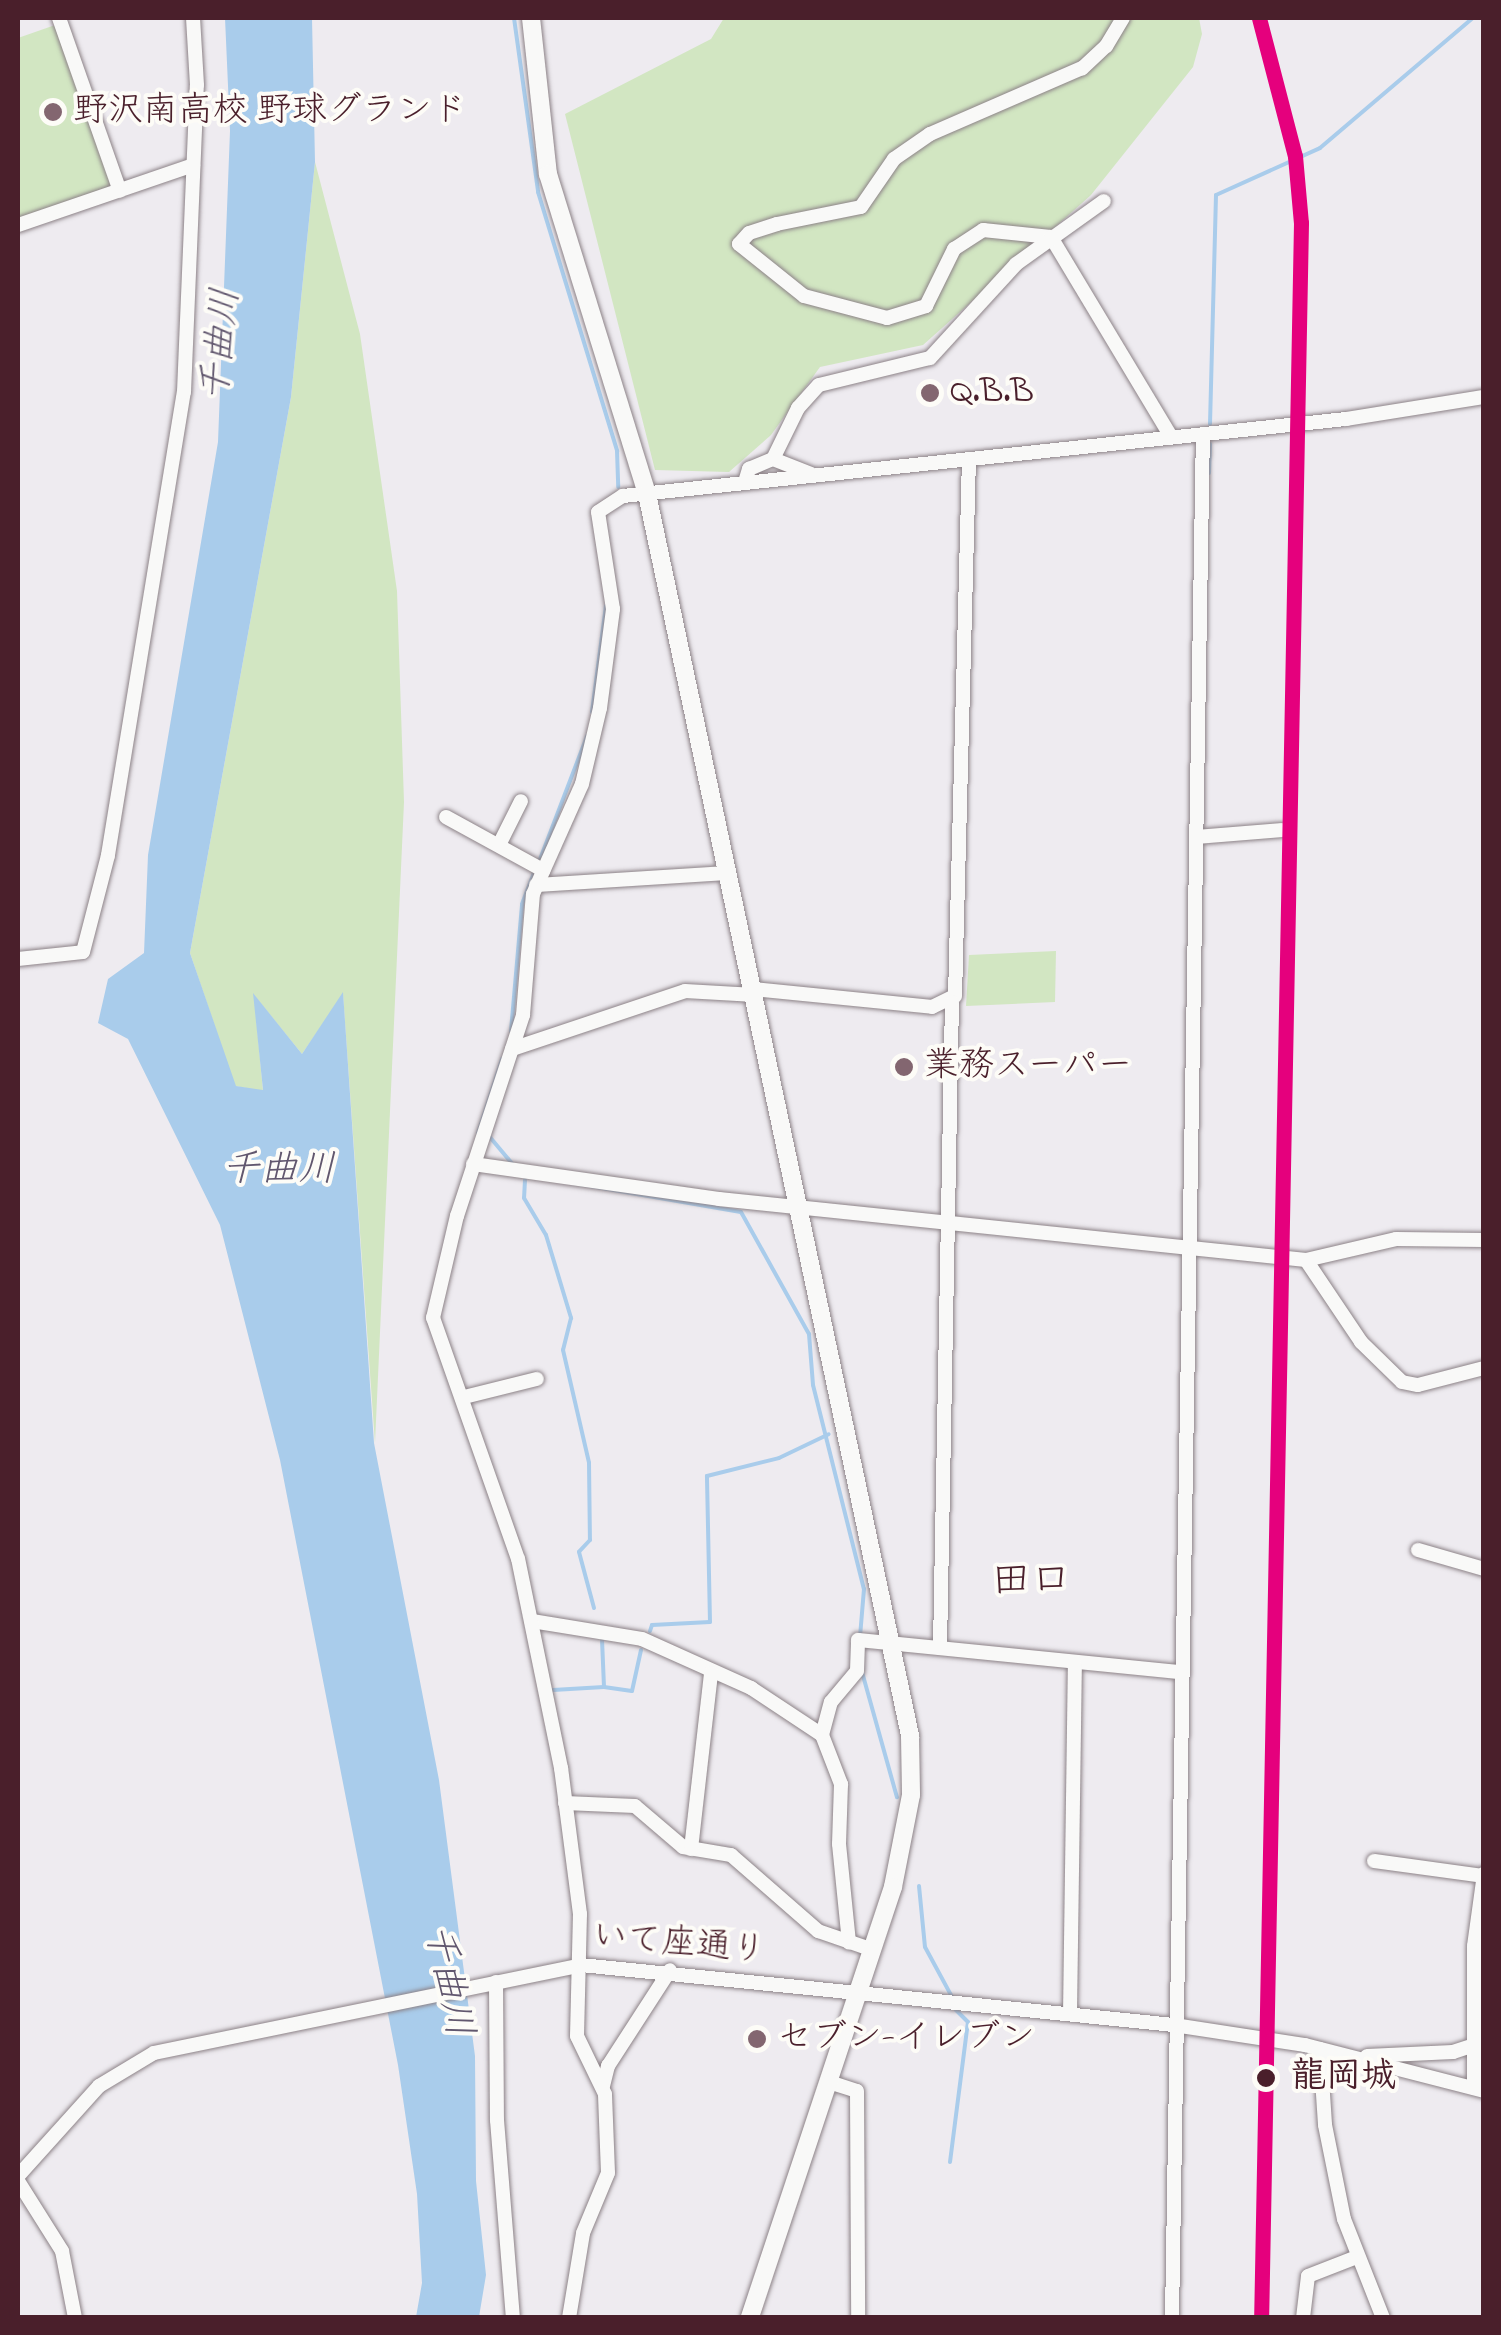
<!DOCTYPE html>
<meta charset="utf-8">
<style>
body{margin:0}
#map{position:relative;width:1501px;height:2335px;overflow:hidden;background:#eeebf0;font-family:"Indie Flower","Klee One",sans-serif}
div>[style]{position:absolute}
.green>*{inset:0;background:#d2e6c2}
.water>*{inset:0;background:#a9cceb}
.stream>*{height:4px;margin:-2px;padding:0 2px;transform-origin:2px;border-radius:2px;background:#a9cceb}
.roads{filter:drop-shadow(0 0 2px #8c8287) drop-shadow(0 0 2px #8c8287)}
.minor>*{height:14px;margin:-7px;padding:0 7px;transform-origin:7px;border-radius:7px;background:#f9f9f8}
.major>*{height:18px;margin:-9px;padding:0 9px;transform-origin:9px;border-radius:9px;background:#f9f9f8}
.rail-1>*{height:15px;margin:-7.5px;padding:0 7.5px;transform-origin:7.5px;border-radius:7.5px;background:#e5007d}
.dots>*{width:28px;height:28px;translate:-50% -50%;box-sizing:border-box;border:5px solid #fdfcf7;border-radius:50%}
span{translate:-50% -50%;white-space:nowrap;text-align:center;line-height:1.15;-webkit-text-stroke:8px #fdfcf7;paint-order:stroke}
.poi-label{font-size:35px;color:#4a1f2b}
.left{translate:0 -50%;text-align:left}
.street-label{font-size:35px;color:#4a1f2b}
.stop-label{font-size:35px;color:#4a1f2b;font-weight:700}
.water-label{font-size:38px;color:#61576e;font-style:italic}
.quarter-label{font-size:40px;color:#4a1f2b}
.frame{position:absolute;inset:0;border:20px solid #4a1f2b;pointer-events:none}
</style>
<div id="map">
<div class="green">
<i style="clip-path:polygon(724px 18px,1199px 18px,1202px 34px,1193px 67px,1091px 195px,923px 345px,820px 367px,771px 435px,729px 472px,655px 470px,565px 114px,711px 39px)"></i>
<i style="clip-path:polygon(58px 24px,114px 186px,18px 219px,18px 38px)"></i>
<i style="clip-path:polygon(315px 162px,360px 334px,397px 591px,404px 802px,375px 1443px,343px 994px,302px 1054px,254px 995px,263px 1091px,235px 1086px,190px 953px,291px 397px)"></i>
<i style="clip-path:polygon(1056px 951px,1055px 1002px,966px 1006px,969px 955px)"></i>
</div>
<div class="water">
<i style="clip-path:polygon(225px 18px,312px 18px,315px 162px,291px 397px,190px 953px,236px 1086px,263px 1090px,253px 993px,302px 1054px,343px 992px,374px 1443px,439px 1780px,475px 2056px,476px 2181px,486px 2275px,479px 2317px,416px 2317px,422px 2283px,417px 2194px,398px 2065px,280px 1460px,220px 1225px,128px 1039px,98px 1023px,108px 979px,144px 953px,148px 855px,218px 442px,230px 131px)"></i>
</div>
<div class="stream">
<i style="left:514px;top:18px;width:176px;rotate:82.1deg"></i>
<i style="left:538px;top:192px;width:271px;rotate:73deg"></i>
<i style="left:617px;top:451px;width:36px;rotate:88deg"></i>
<i style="left:1210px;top:424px;width:229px;rotate:-88.5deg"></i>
<i style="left:1216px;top:195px;width:114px;rotate:-24.3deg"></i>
<i style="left:1320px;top:148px;width:201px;rotate:-40.4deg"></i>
<i style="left:1209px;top:473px;width:29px;rotate:-88deg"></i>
<i style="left:592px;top:712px;width:107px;rotate:-82.5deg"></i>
<i style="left:539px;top:862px;width:135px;rotate:-69.1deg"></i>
<i style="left:511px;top:1031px;width:127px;rotate:-85deg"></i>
<i style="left:522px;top:904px;width:33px;rotate:-69deg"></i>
<i style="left:478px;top:1133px;width:78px;rotate:-72deg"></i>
<i style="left:489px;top:1136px;width:39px;rotate:50deg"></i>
<i style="left:521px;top:1174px;width:223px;rotate:9.8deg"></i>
<i style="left:741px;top:1212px;width:140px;rotate:60.9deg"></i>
<i style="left:809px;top:1334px;width:51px;rotate:85.5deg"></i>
<i style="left:813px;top:1385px;width:210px;rotate:76deg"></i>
<i style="left:864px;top:1589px;width:48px;rotate:94.8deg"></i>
<i style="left:525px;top:1180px;width:18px;rotate:93deg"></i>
<i style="left:524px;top:1198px;width:43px;rotate:59.3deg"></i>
<i style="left:546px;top:1235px;width:87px;rotate:73.2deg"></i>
<i style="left:571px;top:1318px;width:33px;rotate:104deg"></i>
<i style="left:563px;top:1350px;width:116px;rotate:77deg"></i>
<i style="left:589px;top:1463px;width:77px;rotate:89.3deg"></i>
<i style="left:590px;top:1540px;width:16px;rotate:133deg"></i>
<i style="left:579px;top:1552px;width:58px;rotate:75deg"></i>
<i style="left:650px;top:1631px;width:6px;rotate:-72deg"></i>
<i style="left:652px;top:1625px;width:58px;rotate:-3deg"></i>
<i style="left:710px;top:1622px;width:146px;rotate:-91.2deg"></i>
<i style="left:707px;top:1476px;width:74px;rotate:-14deg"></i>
<i style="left:779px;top:1458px;width:55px;rotate:-25.6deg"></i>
<i style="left:862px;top:1672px;width:130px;rotate:74.4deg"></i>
<i style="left:604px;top:1687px;width:28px;rotate:8deg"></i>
<i style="left:632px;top:1691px;width:42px;rotate:-77.6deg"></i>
<i style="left:553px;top:1690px;width:51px;rotate:-3.4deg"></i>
<i style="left:604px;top:1687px;width:47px;rotate:-92.4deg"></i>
<i style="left:919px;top:1886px;width:61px;rotate:84.4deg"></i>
<i style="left:925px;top:1947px;width:57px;rotate:61.6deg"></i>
<i style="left:950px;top:2162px;width:141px;rotate:-82.7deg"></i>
<i style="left:968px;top:2022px;width:17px;rotate:-135deg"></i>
</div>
<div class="roads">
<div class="minor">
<i style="left:59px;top:18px;width:183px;rotate:70.6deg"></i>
<i style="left:1123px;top:18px;width:33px;rotate:121deg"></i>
<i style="left:1106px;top:46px;width:33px;rotate:137deg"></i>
<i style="left:1082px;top:68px;width:166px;rotate:156.5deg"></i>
<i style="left:930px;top:134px;width:44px;rotate:145.2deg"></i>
<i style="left:894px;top:159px;width:58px;rotate:124.5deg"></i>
<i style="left:861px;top:207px;width:86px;rotate:168.6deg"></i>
<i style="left:777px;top:224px;width:29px;rotate:162deg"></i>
<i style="left:749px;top:233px;width:15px;rotate:132deg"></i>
<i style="left:739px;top:244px;width:83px;rotate:38.7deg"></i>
<i style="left:804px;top:296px;width:86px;rotate:14.8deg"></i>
<i style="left:887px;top:318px;width:41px;rotate:-17.1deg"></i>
<i style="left:926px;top:306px;width:64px;rotate:-63.8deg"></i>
<i style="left:954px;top:249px;width:35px;rotate:-33deg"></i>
<i style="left:983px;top:230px;width:68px;rotate:5.9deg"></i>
<i style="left:1051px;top:237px;width:233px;rotate:59deg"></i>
<i style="left:18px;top:225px;width:185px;rotate:-18.9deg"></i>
<i style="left:773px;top:459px;width:57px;rotate:-63.9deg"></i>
<i style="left:798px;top:408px;width:31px;rotate:-48deg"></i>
<i style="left:819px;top:385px;width:114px;rotate:-13.7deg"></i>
<i style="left:930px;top:358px;width:127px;rotate:-47.5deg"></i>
<i style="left:1016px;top:264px;width:108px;rotate:-35.6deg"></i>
<i style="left:745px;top:482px;width:14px;rotate:-73deg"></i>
<i style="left:749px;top:469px;width:26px;rotate:-23deg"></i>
<i style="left:773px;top:459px;width:41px;rotate:21.5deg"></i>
<i style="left:446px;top:817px;width:111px;rotate:28.7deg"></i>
<i style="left:1197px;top:837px;width:85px;rotate:-4.7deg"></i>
<i style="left:499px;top:845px;width:49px;rotate:-63.4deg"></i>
<i style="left:536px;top:885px;width:192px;rotate:-3.6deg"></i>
<i style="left:18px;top:959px;width:65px;rotate:-6.1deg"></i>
<i style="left:83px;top:952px;width:100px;rotate:-75.5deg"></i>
<i style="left:108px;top:855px;width:469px;rotate:-80.7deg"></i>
<i style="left:184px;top:392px;width:307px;rotate:-87.6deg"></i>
<i style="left:197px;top:85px;width:67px;rotate:-93.4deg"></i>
<i style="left:753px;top:989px;width:180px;rotate:5.7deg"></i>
<i style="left:932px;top:1007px;width:25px;rotate:-26deg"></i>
<i style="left:955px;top:996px;width:537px;rotate:-88.51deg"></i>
<i style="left:512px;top:1049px;width:182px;rotate:-18.5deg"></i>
<i style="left:685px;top:991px;width:70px;rotate:3.3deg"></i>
<i style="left:473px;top:1164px;width:248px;rotate:8.1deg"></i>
<i style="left:719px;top:1199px;width:590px;rotate:5.93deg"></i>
<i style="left:1306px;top:1260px;width:92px;rotate:-13.1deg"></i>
<i style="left:1396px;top:1239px;width:88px;rotate:0.7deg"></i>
<i style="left:1306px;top:1260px;width:99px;rotate:56.1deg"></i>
<i style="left:1361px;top:1342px;width:57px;rotate:44.3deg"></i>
<i style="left:1402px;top:1382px;width:16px;rotate:11deg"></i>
<i style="left:1418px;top:1385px;width:68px;rotate:-14.4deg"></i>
<i style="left:464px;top:1397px;width:75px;rotate:-13.9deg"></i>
<i style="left:1418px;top:1550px;width:69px;rotate:16.1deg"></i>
<i style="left:532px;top:1621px;width:111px;rotate:9.3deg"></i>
<i style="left:642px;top:1639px;width:120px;rotate:24.2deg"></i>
<i style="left:751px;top:1688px;width:85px;rotate:33.5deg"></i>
<i style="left:822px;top:1735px;width:53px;rotate:68.8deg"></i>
<i style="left:841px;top:1784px;width:60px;rotate:91.9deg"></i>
<i style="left:839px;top:1844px;width:99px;rotate:84.2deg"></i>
<i style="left:940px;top:1648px;width:646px;rotate:-88.94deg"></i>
<i style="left:822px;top:1735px;width:34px;rotate:-75deg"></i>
<i style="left:831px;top:1702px;width:40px;rotate:-50deg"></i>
<i style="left:857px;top:1671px;width:31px;rotate:-88deg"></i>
<i style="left:858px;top:1640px;width:325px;rotate:5.7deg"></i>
<i style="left:565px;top:1803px;width:70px;rotate:2.5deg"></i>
<i style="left:635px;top:1806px;width:63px;rotate:40.5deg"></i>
<i style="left:683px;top:1847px;width:49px;rotate:9.5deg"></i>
<i style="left:731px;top:1855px;width:116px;rotate:41.1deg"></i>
<i style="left:818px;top:1931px;width:58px;rotate:19.1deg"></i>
<i style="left:691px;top:1849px;width:177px;rotate:-83.5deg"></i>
<i style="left:1374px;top:1861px;width:110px;rotate:7.8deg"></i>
<i style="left:496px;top:1982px;width:138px;rotate:89.6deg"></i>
<i style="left:497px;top:2120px;width:199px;rotate:85.4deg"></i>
<i style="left:1070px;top:2014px;width:351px;rotate:-89.2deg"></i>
<i style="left:1320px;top:2049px;width:76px;rotate:86.2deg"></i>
<i style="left:1325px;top:2125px;width:96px;rotate:78.6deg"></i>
<i style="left:1344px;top:2219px;width:106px;rotate:68.5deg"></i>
<i style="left:1367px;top:2056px;width:86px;rotate:-2.7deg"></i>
<i style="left:1453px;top:2052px;width:26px;rotate:-18deg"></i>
<i style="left:829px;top:2082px;width:29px;rotate:18deg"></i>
<i style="left:857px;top:2091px;width:227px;rotate:89.7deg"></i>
<i style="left:603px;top:2086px;width:21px;rotate:-76deg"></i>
<i style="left:608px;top:2066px;width:114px;rotate:-57.1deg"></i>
<i style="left:1474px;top:2088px;width:142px;rotate:-90deg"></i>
<i style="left:1474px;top:1946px;width:73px;rotate:-82.1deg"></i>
<i style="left:18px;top:2176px;width:121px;rotate:-48deg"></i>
<i style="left:99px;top:2086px;width:64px;rotate:-31deg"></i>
<i style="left:154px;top:2053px;width:436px;rotate:-11.6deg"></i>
<i style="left:581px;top:1965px;width:596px;rotate:5.78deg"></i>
<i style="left:1174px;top:2025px;width:133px;rotate:8.7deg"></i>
<i style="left:1305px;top:2045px;width:185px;rotate:14.4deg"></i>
<i style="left:18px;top:2181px;width:83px;rotate:57.8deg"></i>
<i style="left:62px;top:2251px;width:68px;rotate:79deg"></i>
<i style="left:569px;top:2318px;width:86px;rotate:-80.6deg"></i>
<i style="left:583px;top:2233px;width:65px;rotate:-67.4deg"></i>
<i style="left:608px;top:2173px;width:79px;rotate:-92.2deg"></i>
<i style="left:605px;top:2094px;width:64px;rotate:-115.8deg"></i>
<i style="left:577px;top:2036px;width:122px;rotate:-88.6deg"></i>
<i style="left:580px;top:1914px;width:147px;rotate:-97.4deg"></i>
<i style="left:561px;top:1768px;width:213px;rotate:-101.6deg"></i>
<i style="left:518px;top:1559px;width:256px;rotate:-109.4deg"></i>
<i style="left:433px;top:1318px;width:105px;rotate:-76.8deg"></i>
<i style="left:457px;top:1216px;width:212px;rotate:-71.8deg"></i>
<i style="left:523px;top:1015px;width:121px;rotate:-85.3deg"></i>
<i style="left:533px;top:894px;width:120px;rotate:-66deg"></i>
<i style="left:582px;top:784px;width:78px;rotate:-76.7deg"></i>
<i style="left:600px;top:708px;width:100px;rotate:-82.5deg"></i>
<i style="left:613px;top:609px;width:98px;rotate:-98.8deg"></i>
<i style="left:598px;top:512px;width:30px;rotate:-33deg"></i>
<i style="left:623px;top:496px;width:727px;rotate:-6.08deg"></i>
<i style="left:1346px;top:419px;width:140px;rotate:-9.1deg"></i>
<i style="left:1172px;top:2318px;width:1884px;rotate:-89.06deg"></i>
<i style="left:1303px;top:2318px;width:42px;rotate:-83.2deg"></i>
<i style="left:1308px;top:2276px;width:53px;rotate:-21.2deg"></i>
</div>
<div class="major">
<i style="left:531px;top:18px;width:157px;rotate:83.8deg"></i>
<i style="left:548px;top:174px;width:335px;rotate:72.8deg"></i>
<i style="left:647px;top:494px;width:1270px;rotate:78.04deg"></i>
<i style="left:910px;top:1736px;width:59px;rotate:89deg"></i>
<i style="left:911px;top:1795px;width:94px;rotate:101.1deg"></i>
<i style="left:893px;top:1887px;width:454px;rotate:108.4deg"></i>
</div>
</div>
<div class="rail-1">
<i style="left:1259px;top:18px;width:143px;rotate:75.4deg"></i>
<i style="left:1295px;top:156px;width:67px;rotate:84.9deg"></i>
<i style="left:1301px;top:223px;width:2095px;rotate:91.09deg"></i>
</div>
<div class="dots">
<i style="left:53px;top:112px;background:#836670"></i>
<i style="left:930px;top:393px;background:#836670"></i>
<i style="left:904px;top:1067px;background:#836670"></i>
<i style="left:757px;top:2039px;background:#836670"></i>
<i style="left:1266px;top:2078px;background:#4a1f2b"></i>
</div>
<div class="poi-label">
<span class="left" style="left:73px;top:112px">野沢南高校 野球グランド</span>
<span class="left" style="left:950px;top:393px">Q.B.B</span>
<span class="left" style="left:924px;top:1067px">業務スーパー</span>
<span class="left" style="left:777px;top:2039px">セブン-イレブン</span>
</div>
<div class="street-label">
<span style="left:679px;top:1945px;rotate:5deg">いて座通り</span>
</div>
<div class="stop-label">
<span class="left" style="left:1291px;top:2078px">龍岡城</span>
</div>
<div class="water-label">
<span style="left:223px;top:345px;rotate:-84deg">千曲川</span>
<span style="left:279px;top:1172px">千曲川</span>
<span style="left:446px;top:1981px;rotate:78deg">千曲川</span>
</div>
<div class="quarter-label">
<span style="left:1031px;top:1583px">田口</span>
</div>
<div class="frame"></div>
</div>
